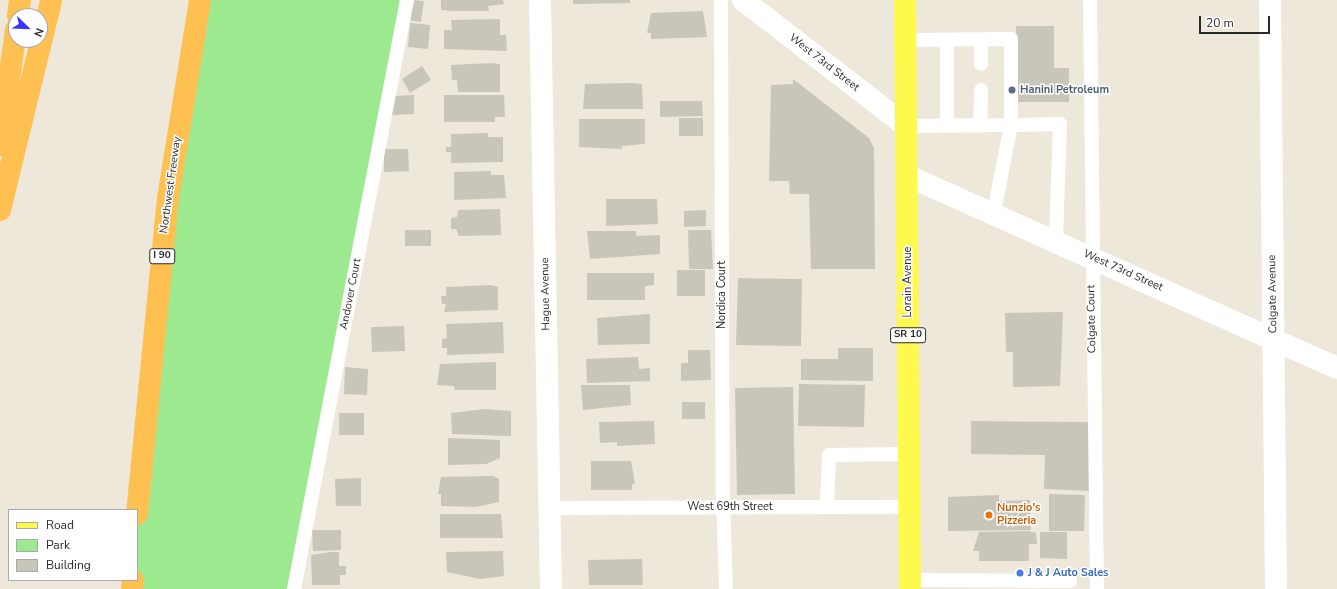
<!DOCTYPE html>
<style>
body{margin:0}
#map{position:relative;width:1337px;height:589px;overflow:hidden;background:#ede8d9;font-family:"Nunito Sans",sans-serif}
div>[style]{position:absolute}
.green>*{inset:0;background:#9ce990}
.building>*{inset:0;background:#c8c5b9}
.lane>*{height:14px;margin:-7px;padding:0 7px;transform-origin:7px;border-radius:7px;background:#fff}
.street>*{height:22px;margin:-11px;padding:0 11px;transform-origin:11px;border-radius:11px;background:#fff}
.secondary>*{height:22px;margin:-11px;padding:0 11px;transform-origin:11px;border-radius:11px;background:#fff}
.primary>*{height:22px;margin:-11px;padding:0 11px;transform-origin:11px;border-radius:11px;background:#fef94d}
.highway>*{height:22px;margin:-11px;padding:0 11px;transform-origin:11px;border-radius:11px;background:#ffc052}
.dots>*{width:11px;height:11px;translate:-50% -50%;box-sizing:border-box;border:2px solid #fff;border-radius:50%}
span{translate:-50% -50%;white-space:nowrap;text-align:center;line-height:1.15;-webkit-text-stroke:3px #fff;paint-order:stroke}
.shield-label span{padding:1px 3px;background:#fff;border:1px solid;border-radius:3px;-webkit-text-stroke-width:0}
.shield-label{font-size:10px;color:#292929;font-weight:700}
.street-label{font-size:11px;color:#292929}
.service-label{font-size:11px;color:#4e5e75;font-weight:700}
.left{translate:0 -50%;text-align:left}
.food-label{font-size:11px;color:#c56008;font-weight:700}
.shop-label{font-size:11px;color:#366cbe;font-weight:700}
.legend{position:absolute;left:8px;top:509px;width:130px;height:72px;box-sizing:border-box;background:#fff;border:1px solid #a9a9a9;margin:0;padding:5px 7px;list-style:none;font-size:12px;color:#292929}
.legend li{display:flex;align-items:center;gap:8px;height:20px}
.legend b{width:20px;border:1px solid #a9a9a9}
.north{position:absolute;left:8px;top:8px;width:40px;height:40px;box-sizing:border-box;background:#fff;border:1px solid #a9a9a9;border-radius:50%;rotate:113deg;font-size:11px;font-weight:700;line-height:16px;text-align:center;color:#292929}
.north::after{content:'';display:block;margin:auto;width:14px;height:18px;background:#3834ff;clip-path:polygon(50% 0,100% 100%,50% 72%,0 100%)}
.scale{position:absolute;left:1199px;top:16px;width:71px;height:18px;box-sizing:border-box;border:2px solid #292929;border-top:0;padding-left:5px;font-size:12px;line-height:14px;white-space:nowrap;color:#292929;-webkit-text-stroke:3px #fff;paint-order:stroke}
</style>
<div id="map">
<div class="green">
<i style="clip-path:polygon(200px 0,407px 0,294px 589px,132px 589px,137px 580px,137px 514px)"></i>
</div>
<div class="building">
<i style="clip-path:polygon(411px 0,424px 1px,421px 22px,408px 20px)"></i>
<i style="clip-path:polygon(441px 0,503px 0,504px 4px,488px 6px,489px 11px,454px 11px,441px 10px)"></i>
<i style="clip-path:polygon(573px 0,630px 0,630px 3px,573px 4px)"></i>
<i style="clip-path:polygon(703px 11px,707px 37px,651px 39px,651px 33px,647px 33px,651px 13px)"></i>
<i style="clip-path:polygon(500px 19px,500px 35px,506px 35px,507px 51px,444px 49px,444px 30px,452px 30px,451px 20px)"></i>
<i style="clip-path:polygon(410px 23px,430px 25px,428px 49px,408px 47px)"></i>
<i style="clip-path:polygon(1016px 26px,1054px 26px,1054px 68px,1069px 68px,1069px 102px,1018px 102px)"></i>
<i style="clip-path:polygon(491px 63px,500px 64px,500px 92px,458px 92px,457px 80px,452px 80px,451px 65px)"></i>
<i style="clip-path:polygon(422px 66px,431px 80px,410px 93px,402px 79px)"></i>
<i style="clip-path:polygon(793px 79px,869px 138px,874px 148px,875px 269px,811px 269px,809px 194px,790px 194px,789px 181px,769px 181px,771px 85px,793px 84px)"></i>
<i style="clip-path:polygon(631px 83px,642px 84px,643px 109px,583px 109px,585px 84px)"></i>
<i style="clip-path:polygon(414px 95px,414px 114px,392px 115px,392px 96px)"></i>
<i style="clip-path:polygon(444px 95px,504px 95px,505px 117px,495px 117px,495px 122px,444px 122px)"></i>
<i style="clip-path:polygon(660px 101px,702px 101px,703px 116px,660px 117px)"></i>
<i style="clip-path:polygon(679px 118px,703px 118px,703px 136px,679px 136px)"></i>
<i style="clip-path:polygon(579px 119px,645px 119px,645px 144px,622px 146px,622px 149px,579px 147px)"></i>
<i style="clip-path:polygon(488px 133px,488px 137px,503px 137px,503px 162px,451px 163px,451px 152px,446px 152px,446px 147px,451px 147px,451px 134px)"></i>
<i style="clip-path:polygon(384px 149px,408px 149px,409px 171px,384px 172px)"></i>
<i style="clip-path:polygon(491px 171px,491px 175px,504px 175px,506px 198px,454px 200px,454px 172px)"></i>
<i style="clip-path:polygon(606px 199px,657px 199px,658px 224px,606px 226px)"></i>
<i style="clip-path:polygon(500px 209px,501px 235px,459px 236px,456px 229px,451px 229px,451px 218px,457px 217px,458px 210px)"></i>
<i style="clip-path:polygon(706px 210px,706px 226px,684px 227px,684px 211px)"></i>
<i style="clip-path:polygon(405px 230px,431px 230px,431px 246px,405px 246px)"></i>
<i style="clip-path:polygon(688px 230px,711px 230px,713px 269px,689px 269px)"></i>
<i style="clip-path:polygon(587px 231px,636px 231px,636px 236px,660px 235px,660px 254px,590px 259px)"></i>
<i style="clip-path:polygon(677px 270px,705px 270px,705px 296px,677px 296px)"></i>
<i style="clip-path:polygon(587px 273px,654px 273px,654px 285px,645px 286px,645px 300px,587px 300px)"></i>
<i style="clip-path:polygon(738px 278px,802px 279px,801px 346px,736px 345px)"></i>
<i style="clip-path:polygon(491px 285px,498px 287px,498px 310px,444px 312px,446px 304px,442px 304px,441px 296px,446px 296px,446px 287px)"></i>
<i style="clip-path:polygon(1063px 312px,1060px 386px,1013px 387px,1013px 352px,1006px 352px,1005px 313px)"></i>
<i style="clip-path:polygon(650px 314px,650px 344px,598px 345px,597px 318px)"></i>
<i style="clip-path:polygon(503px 322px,504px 353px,447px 355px,447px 348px,442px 348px,442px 339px,447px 338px,446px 324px)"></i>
<i style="clip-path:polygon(404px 326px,405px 351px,372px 352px,371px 327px)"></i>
<i style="clip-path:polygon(838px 348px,873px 348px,873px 381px,801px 380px,801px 359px,838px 359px)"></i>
<i style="clip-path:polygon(688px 350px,710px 350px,711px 380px,681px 381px,681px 363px,688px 363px)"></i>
<i style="clip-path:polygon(638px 357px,639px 369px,650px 368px,650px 381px,587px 383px,586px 359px)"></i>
<i style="clip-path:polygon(496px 362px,496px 390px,455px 390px,454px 386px,437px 385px,440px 364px)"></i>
<i style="clip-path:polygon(345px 367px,368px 369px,367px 395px,344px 394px)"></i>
<i style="clip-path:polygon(799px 384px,865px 385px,864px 427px,798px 426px)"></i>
<i style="clip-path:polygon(581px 385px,630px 385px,631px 405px,583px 410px)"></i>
<i style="clip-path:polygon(793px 387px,795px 494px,737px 495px,735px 388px)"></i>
<i style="clip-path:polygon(682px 402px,705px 402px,705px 419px,682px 419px)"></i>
<i style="clip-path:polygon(485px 409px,511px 411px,511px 436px,452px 434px,451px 413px)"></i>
<i style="clip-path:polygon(339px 413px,364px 413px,364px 435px,339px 435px)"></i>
<i style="clip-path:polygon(654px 421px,655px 444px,617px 446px,617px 442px,600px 443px,599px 422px)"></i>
<i style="clip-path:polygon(971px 421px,1089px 422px,1090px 491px,1044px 489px,1045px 455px,971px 454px)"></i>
<i style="clip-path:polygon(448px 438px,500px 440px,500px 458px,486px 464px,448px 465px)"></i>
<i style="clip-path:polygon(591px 461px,631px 461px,635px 484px,632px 484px,632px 490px,591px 490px)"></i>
<i style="clip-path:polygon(493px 476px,499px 479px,499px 502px,476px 507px,441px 506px,441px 494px,438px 494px,441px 477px)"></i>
<i style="clip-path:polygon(361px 478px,361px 506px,336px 506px,335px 479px)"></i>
<i style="clip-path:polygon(1049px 494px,1085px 495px,1084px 531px,1049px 531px)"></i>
<i style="clip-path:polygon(999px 495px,999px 501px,1030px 500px,1031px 530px,948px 531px,948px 497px)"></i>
<i style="clip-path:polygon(440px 514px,501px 514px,503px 538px,440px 538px)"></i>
<i style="clip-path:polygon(312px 530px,341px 530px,341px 550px,313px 551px)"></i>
<i style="clip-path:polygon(1028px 531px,1036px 533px,1037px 544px,1029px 544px,1029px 561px,979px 561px,979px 551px,973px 551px,979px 532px)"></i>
<i style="clip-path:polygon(1040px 532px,1067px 532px,1067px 559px,1040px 558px)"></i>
<i style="clip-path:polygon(503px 551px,504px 576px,480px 579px,447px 572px,446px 552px)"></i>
<i style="clip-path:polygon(331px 552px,339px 552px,339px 566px,346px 566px,346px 575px,340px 575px,340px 585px,312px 585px,311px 555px)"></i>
<i style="clip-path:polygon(642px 559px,643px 585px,589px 585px,588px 560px)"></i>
</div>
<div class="lane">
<i style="left:721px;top:0;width:496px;rotate:89.8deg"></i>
<i style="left:723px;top:496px;width:93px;rotate:88.2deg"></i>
<i style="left:1090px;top:0;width:589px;rotate:89.32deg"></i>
<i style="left:905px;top:40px;width:106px;rotate:-0.5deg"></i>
<i style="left:1011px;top:39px;width:86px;rotate:90deg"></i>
<i style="left:1011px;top:125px;width:105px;rotate:179.5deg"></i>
<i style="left:947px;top:40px;width:85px;rotate:90deg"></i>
<i style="left:981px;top:40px;width:24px;rotate:90deg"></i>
<i style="left:980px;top:125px;width:35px;rotate:-88deg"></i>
<i style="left:994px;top:212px;width:89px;rotate:-78.9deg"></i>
<i style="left:1011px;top:125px;width:49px;rotate:-1.2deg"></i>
<i style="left:1060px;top:124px;width:117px;rotate:92deg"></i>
<i style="left:827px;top:507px;width:52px;rotate:-87.8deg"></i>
<i style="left:829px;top:455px;width:80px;rotate:-0.7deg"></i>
<i style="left:551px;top:508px;width:358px;rotate:-0.2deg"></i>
<i style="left:910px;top:580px;width:160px;rotate:0.4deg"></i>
<i style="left:294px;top:589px;width:600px;rotate:-79.14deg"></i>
</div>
<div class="street">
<i style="left:540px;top:0;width:589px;rotate:88.93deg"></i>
<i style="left:1270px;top:0;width:589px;rotate:89.42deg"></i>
<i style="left:908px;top:176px;width:470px;rotate:24.1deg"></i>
</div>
<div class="secondary">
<i style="left:743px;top:0;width:206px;rotate:37.7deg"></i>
</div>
<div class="primary">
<i style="left:905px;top:0;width:589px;rotate:89.51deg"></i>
</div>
<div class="highway">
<i style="left:18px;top:16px;width:16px;rotate:-83deg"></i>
<i style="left:0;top:145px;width:116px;rotate:-82.1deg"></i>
<i style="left:0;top:210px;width:216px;rotate:-76.3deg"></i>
<i style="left:137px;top:514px;width:318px;rotate:-84.4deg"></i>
<i style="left:168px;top:198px;width:201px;rotate:-80.8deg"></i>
<i style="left:132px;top:589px;width:9px;rotate:-84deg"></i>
</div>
<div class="dots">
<i style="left:1012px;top:90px;background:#5c6f8a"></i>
<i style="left:989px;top:515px;background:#e8710a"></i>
<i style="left:1020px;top:573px;background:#3f7fe0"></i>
</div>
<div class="shield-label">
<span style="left:162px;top:256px">I 90</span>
<span style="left:908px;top:335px">SR 10</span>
</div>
<div class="street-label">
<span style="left:824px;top:63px;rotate:38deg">West 73rd Street</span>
<span style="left:171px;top:185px;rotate:-82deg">Northwest Freeway</span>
<span style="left:1123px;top:271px;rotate:24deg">West 73rd Street</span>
<span style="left:908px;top:282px;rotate:-90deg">Lorain Avenue</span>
<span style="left:351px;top:294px;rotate:-79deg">Andover Court</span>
<span style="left:546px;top:294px;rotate:-91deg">Hague Avenue</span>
<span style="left:1273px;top:294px;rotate:-91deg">Colgate Avenue</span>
<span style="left:722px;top:295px;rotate:-90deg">Nordica Court</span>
<span style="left:1092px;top:319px;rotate:-91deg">Colgate Court</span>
<span style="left:730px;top:507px">West 69th Street</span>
</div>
<div class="service-label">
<span class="left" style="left:1020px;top:90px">Hanini Petroleum</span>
</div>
<div class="food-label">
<span class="left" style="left:997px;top:515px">Nunzio's<br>Pizzeria</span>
</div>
<div class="shop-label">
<span class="left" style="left:1028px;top:573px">J &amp; J Auto Sales</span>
</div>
<ul class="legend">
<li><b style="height:5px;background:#fef94d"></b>Road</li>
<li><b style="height:11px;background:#9ce990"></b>Park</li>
<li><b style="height:11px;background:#c8c5b9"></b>Building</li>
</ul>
<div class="north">N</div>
<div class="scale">20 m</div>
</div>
